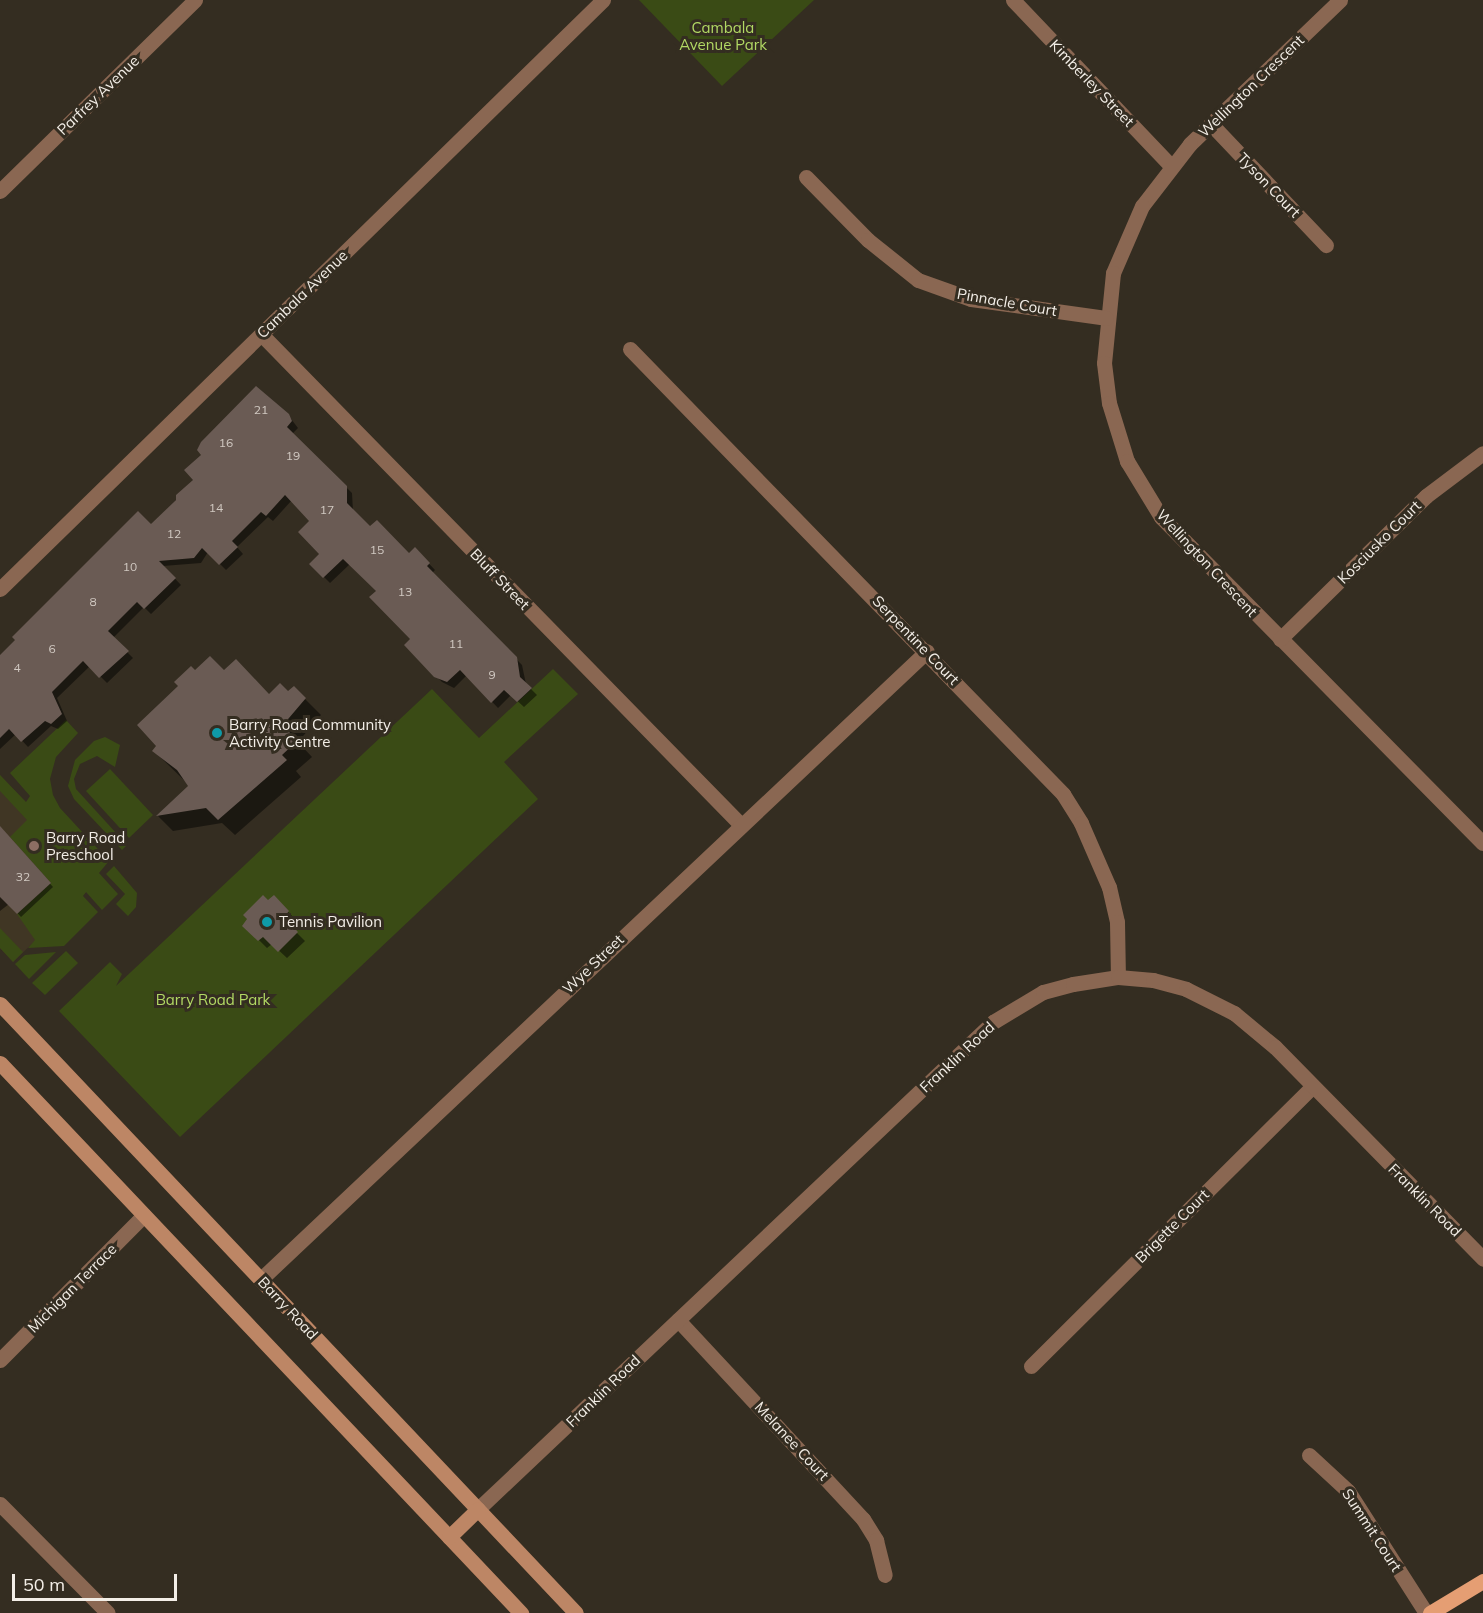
<!DOCTYPE html>
<style>
body{margin:0}
#map{position:relative;width:1483px;height:1613px;overflow:hidden;background:#342d21;font-family:Mulish,sans-serif}
div>[style]{position:absolute}
.built>*{inset:0;background:#403624}
.green>*{inset:0;background:#3a4b15}
.shadow>*{inset:0;background:#0007}
.building>*{inset:0;background:#6a5b54}
.street>*{height:15px;margin:-7.5px;padding:0 7.5px;transform-origin:7.5px;border-radius:7.5px;background:#8a6752}
.secondary>*{height:15px;margin:-7.5px;padding:0 7.5px;transform-origin:7.5px;border-radius:7.5px;background:#bd8665}
.primary>*{height:15px;margin:-7.5px;padding:0 7.5px;transform-origin:7.5px;border-radius:7.5px;background:#e59e73}
.dots>*{width:16px;height:16px;translate:-50% -50%;box-sizing:border-box;border:3px solid #342d21;border-radius:50%}
span{translate:-50% -50%;white-space:nowrap;text-align:center;line-height:1.15;-webkit-text-stroke:6px #342d21;paint-order:stroke}
.number-label{font-size:12px;color:#d1c9c2}
.number-label span{-webkit-text-stroke-width:0}
.park-label{font-size:15px;color:#b2d964}
.street-label{font-size:15px;color:#f3eee7}
.poi-label{font-size:15px;color:#f3eee7}
.left{translate:0 -50%;text-align:left}
.scale{position:absolute;left:12px;top:1574px;width:165px;height:27px;box-sizing:border-box;border:3px solid #f3eee7;border-top:0;padding-left:8px;font-size:18px;line-height:21px;white-space:nowrap;color:#f3eee7;-webkit-text-stroke:4px #342d21;paint-order:stroke}
</style>
<div id="map">
<div class="built">
<i style="clip-path:polygon(0 775px,99px 880px,13px 962px,0 948px)"></i>
</div>
<div class="green">
<i style="clip-path:polygon(639px 0,814px 0,722px 86px)"></i>
<i style="clip-path:polygon(553px 669px,578px 694px,504px 762px,538px 799px,180px 1137px,59px 1011px,110px 962px,122px 974px,116px 986px,432px 689px,479px 738px)"></i>
<i style="clip-path:polygon(66px 720px,78px 733px,56px 757px,50px 779px,53px 795px,60px 808px,109px 861px,99px 873px,118px 894px,102px 910px,86px 892px,83px 896px,98px 912px,64px 946px,28px 948px,35px 940px,17px 914px,51px 883px,10px 837px,27px 820px,0 791px,0 775px,26px 802px,30px 796px,10px 773px)"></i>
<i style="clip-path:polygon(105px 737px,120px 745px,115px 767px,97px 756px,80px 764px,74px 779px,76px 789px,127px 845px,122px 850px,74px 799px,68px 786px,75px 760px,94px 741px)"></i>
<i style="clip-path:polygon(110px 769px,153px 815px,129px 838px,86px 791px)"></i>
<i style="clip-path:polygon(114px 866px,137px 893px,136px 907px,128px 916px,116px 904px,125px 894px,106px 874px)"></i>
<i style="clip-path:polygon(0 928px,23px 952px,13px 962px,0 948px)"></i>
<i style="clip-path:polygon(66px 951px,78px 963px,45px 995px,32px 983px)"></i>
<i style="clip-path:polygon(56px 952px,29px 979px,15px 964px,25px 955px)"></i>
</div>
<div class="shadow">
<i style="clip-path:polygon(288px 415px,298px 428px,292px 434px,352px 493px,353px 511px,370px 528px,409px 555px,415px 549px,435px 570px,432px 573px,522px 665px,526px 684px,537px 695px,524px 707px,511px 695px,498px 708px,467px 675px,454px 688px,442px 682px,406px 645px,412px 639px,378px 591px,350px 564px,330px 583px,311px 564px,321px 554px,311px 521px,292px 500px,273px 521px,268px 517px,237px 547px,243px 554px,226px 570px,208px 552px,201px 563px,163px 566px,181px 585px,151px 614px,144px 607px,113px 638px,133px 658px,107px 683px,90px 666px,57px 698px,67px 721px,58px 729px,51px 726px,28px 747px,16px 734px,0 749px,0 657px,151px 526px,195px 480px)"></i>
<i style="clip-path:polygon(195px 672px,224px 672px,269px 696px,288px 693px,294px 688px,321px 715px,298px 742px,312px 757px,296px 771px,301px 777px,235px 835px,222px 823px,173px 831px,158px 816px,190px 786px,154px 751px)"></i>
<i style="clip-path:polygon(8px 837px,53px 887px,21px 917px,9px 904px,0 911px,0 844px)"></i>
<i style="clip-path:polygon(274px 897px,296px 920px,290px 926px,305px 941px,287px 958px,272px 944px,267px 948px,244px 925px)"></i>
</div>
<div class="building">
<i style="clip-path:polygon(256px 386px,289px 414px,292px 421px,287px 427px,347px 486px,347px 503px,370px 526px,377px 520px,409px 553px,415px 547px,430px 563px,427px 566px,517px 657px,520px 677px,532px 688px,517px 702px,504px 690px,491px 703px,460px 670px,447px 682px,434px 677px,404px 645px,410px 639px,369px 597px,376px 591px,343px 559px,323px 578px,309px 564px,319px 554px,298px 532px,309px 521px,285px 495px,266px 516px,261px 512px,232px 541px,238px 547px,219px 565px,202px 548px,194px 558px,159px 561px,176px 578px,144px 609px,137px 602px,108px 631px,129px 651px,99px 678px,83px 661px,52px 692px,62px 714px,51px 724px,45px 721px,21px 742px,9px 729px,0 738px,0 655px,15px 640px,12px 637px,138px 511px,151px 524px,176px 500px,176px 495px,193px 480px,184px 470px,201px 455px,197px 450px,201px 442px)"></i>
<i style="clip-path:polygon(210px 656px,224px 670px,236px 659px,269px 694px,280px 683px,288px 691px,294px 686px,306px 698px,283px 725px,297px 741px,282px 755px,287px 760px,218px 820px,206px 808px,156px 816px,188px 786px,177px 770px,152px 751px,156px 746px,137px 725px,178px 686px,174px 682px,191px 666px,195px 670px)"></i>
<i style="clip-path:polygon(0 826px,51px 883px,17px 914px,0 897px)"></i>
<i style="clip-path:polygon(263px 895px,268px 900px,274px 895px,289px 911px,284px 917px,298px 932px,278px 952px,263px 937px,258px 941px,242px 926px,247px 919px,243px 915px)"></i>
</div>
<div class="street">
<i style="left:1013px;top:0;width:229px;rotate:46.4deg"></i>
<i style="left:1340px;top:0;width:208px;rotate:136.2deg"></i>
<i style="left:1190px;top:144px;width:78px;rotate:127.7deg"></i>
<i style="left:1142px;top:206px;width:73px;rotate:113.4deg"></i>
<i style="left:1113px;top:273px;width:90px;rotate:95.7deg"></i>
<i style="left:1104px;top:363px;width:40px;rotate:82.9deg"></i>
<i style="left:1109px;top:403px;width:61px;rotate:72.8deg"></i>
<i style="left:1127px;top:461px;width:66px;rotate:58.7deg"></i>
<i style="left:1161px;top:517px;width:458px;rotate:45.4deg"></i>
<i style="left:1211px;top:124px;width:167px;rotate:46.5deg"></i>
<i style="left:806px;top:177px;width:88px;rotate:45.5deg"></i>
<i style="left:868px;top:240px;width:64px;rotate:38.7deg"></i>
<i style="left:918px;top:280px;width:56px;rotate:19.7deg"></i>
<i style="left:971px;top:299px;width:136px;rotate:8deg"></i>
<i style="left:0;top:191px;width:273px;rotate:-44.4deg"></i>
<i style="left:261px;top:334px;width:685px;rotate:45.65deg"></i>
<i style="left:630px;top:349px;width:621px;rotate:45.78deg"></i>
<i style="left:1063px;top:794px;width:34px;rotate:58deg"></i>
<i style="left:1081px;top:823px;width:70px;rotate:66.4deg"></i>
<i style="left:1109px;top:887px;width:36px;rotate:77deg"></i>
<i style="left:1117px;top:922px;width:55px;rotate:89deg"></i>
<i style="left:0;top:589px;width:843px;rotate:-44.33deg"></i>
<i style="left:1280px;top:639px;width:204px;rotate:-44.4deg"></i>
<i style="left:1426px;top:496px;width:71px;rotate:-37deg"></i>
<i style="left:261px;top:1279px;width:915px;rotate:-43.32deg"></i>
<i style="left:678px;top:1320px;width:272px;rotate:47.1deg"></i>
<i style="left:863px;top:1519px;width:25px;rotate:58deg"></i>
<i style="left:876px;top:1540px;width:36px;rotate:76deg"></i>
<i style="left:0;top:1360px;width:204px;rotate:-45.2deg"></i>
<i style="left:1031px;top:1366px;width:397px;rotate:-44.8deg"></i>
<i style="left:1309px;top:1455px;width:53px;rotate:42.7deg"></i>
<i style="left:1348px;top:1491px;width:145px;rotate:57.4deg"></i>
<i style="left:0;top:1504px;width:153px;rotate:45.3deg"></i>
<i style="left:478px;top:1509px;width:709px;rotate:-43.4deg"></i>
<i style="left:993px;top:1022px;width:58px;rotate:-31deg"></i>
<i style="left:1043px;top:992px;width:31px;rotate:-15deg"></i>
<i style="left:1073px;top:984px;width:46px;rotate:-8.8deg"></i>
<i style="left:1118px;top:977px;width:35px;rotate:5deg"></i>
<i style="left:1153px;top:980px;width:34px;rotate:15deg"></i>
<i style="left:1186px;top:989px;width:54px;rotate:26.6deg"></i>
<i style="left:1234px;top:1013px;width:53px;rotate:39.7deg"></i>
<i style="left:1275px;top:1047px;width:297px;rotate:45.5deg"></i>
</div>
<div class="secondary">
<i style="left:0;top:1004px;width:838px;rotate:46.6deg"></i>
<i style="left:0;top:1063px;width:758px;rotate:46.55deg"></i>
<i style="left:449px;top:1537px;width:40px;rotate:-44deg"></i>
</div>
<div class="primary">
<i style="left:1430px;top:1613px;width:62px;rotate:-31.1deg"></i>
</div>
<div class="dots">
<i style="left:217px;top:733px;background:#0f9aa8"></i>
<i style="left:34px;top:846px;background:#8d6e63"></i>
<i style="left:267px;top:922px;background:#0f9aa8"></i>
</div>
<div class="number-label">
<span style="left:261px;top:410px">21</span>
<span style="left:226px;top:443px">16</span>
<span style="left:293px;top:456px">19</span>
<span style="left:216px;top:508px">14</span>
<span style="left:327px;top:510px">17</span>
<span style="left:174px;top:534px">12</span>
<span style="left:377px;top:550px">15</span>
<span style="left:130px;top:567px">10</span>
<span style="left:405px;top:592px">13</span>
<span style="left:93px;top:602px">8</span>
<span style="left:456px;top:644px">11</span>
<span style="left:52px;top:649px">6</span>
<span style="left:17px;top:668px">4</span>
<span style="left:492px;top:675px">9</span>
<span style="left:23px;top:877px">32</span>
</div>
<div class="park-label">
<span style="left:723px;top:36px">Cambala<br>Avenue Park</span>
<span style="left:213px;top:1000px">Barry Road Park</span>
</div>
<div class="street-label">
<span style="left:1092px;top:83px;rotate:46deg">Kimberley Street</span>
<span style="left:1251px;top:86px;rotate:-44deg">Wellington Crescent</span>
<span style="left:98px;top:95px;rotate:-44deg">Parfrey Avenue</span>
<span style="left:1269px;top:185px;rotate:46deg">Tyson Court</span>
<span style="left:302px;top:294px;rotate:-44deg">Cambala Avenue</span>
<span style="left:1007px;top:302px;rotate:10deg">Pinnacle Court</span>
<span style="left:1379px;top:542px;rotate:-45deg">Kosciusko Court</span>
<span style="left:1207px;top:563px;rotate:47deg">Wellington Crescent</span>
<span style="left:500px;top:579px;rotate:46deg">Bluff Street</span>
<span style="left:916px;top:640px;rotate:46deg">Serpentine Court</span>
<span style="left:593px;top:964px;rotate:-44deg">Wye Street</span>
<span style="left:957px;top:1057px;rotate:-43deg">Franklin Road</span>
<span style="left:1425px;top:1200px;rotate:45deg">Franklin Road</span>
<span style="left:1172px;top:1226px;rotate:-45deg">Brigette Court</span>
<span style="left:72px;top:1288px;rotate:-45deg">Michigan Terrace</span>
<span style="left:288px;top:1308px;rotate:47deg">Barry Road</span>
<span style="left:603px;top:1391px;rotate:-44deg">Franklin Road</span>
<span style="left:792px;top:1441px;rotate:47deg">Melanee Court</span>
<span style="left:1372px;top:1530px;rotate:57deg">Summit Court</span>
</div>
<div class="poi-label">
<span class="left" style="left:229px;top:733px">Barry Road Community<br>Activity Centre</span>
<span class="left" style="left:46px;top:846px">Barry Road<br>Preschool</span>
<span class="left" style="left:279px;top:922px">Tennis Pavilion</span>
</div>
<div class="scale">50 m</div>
</div>
